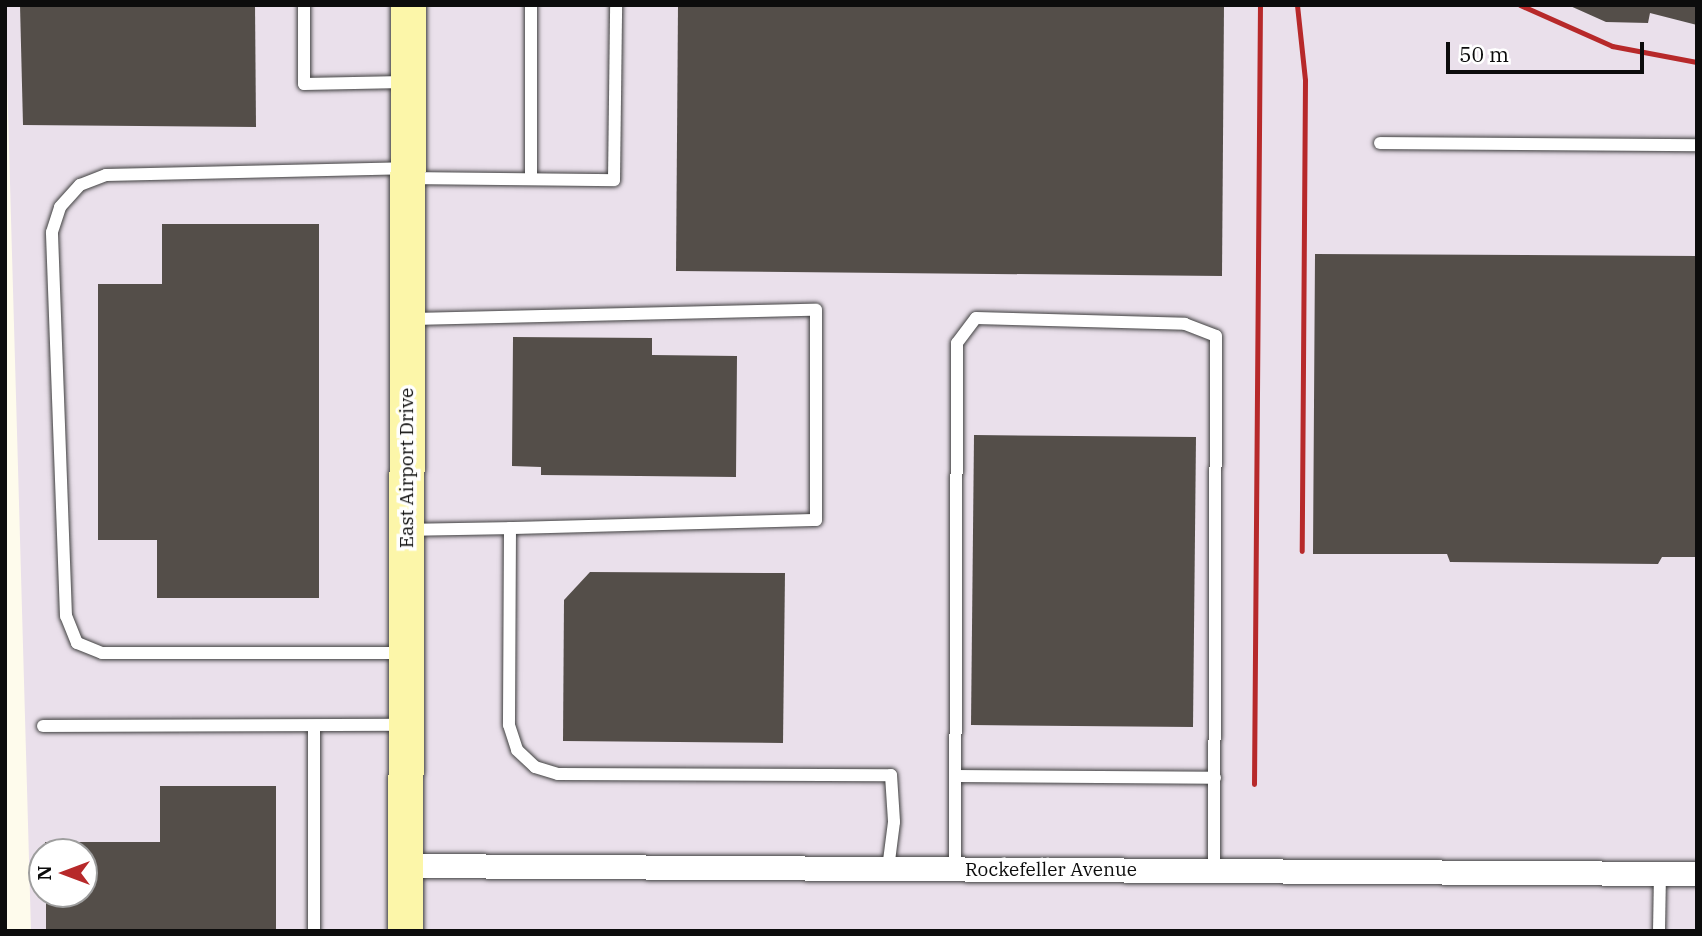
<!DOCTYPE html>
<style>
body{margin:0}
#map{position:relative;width:1702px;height:936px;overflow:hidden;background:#fefbec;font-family:"IBM Plex Serif",serif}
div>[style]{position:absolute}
.industrial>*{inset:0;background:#eae0eb}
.building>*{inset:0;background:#544e49}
.roads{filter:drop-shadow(0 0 2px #3f3f3f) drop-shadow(0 0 2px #3f3f3f)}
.lane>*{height:12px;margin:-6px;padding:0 6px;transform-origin:6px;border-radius:6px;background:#fff}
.street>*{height:24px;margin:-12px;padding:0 12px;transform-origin:12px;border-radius:12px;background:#fff}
.secondary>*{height:35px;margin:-17.5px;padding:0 17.5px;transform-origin:17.5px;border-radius:17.5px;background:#fcf6a9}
.rail>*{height:5px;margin:-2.5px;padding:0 2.5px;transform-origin:2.5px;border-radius:2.5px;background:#b7292a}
span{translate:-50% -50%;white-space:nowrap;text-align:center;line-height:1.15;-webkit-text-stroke:7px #fff;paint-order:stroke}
.street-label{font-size:19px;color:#0c0c0c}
.frame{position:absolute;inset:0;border:7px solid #0c0c0c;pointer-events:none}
.north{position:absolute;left:28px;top:838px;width:70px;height:70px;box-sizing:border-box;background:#fff;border:2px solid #9e9e9e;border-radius:50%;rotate:270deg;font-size:19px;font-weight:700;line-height:28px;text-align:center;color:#0c0c0c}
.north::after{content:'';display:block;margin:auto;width:24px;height:32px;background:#b7292a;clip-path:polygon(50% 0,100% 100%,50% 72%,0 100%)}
.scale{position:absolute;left:1446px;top:42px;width:198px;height:32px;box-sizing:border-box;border:4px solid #0c0c0c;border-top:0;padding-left:9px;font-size:21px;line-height:24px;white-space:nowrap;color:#0c0c0c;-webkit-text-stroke:5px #fff;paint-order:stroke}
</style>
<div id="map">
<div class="industrial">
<i style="clip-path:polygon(evenodd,5px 5px,1697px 5px,1697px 931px,31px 931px,5px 5px,42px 852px,84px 852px,84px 894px,42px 894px,42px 852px)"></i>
</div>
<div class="building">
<i style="clip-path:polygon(20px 5px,255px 5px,256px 127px,23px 125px)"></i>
<i style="clip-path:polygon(678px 5px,1224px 5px,1222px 276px,676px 271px)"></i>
<i style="clip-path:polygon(1568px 5px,1697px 5px,1697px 25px,1650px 13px,1648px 23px,1606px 22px)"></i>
<i style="clip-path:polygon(162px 224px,319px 224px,319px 598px,157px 598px,157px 540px,98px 540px,98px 284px,162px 284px)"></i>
<i style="clip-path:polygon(1315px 254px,1697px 256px,1697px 557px,1662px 557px,1658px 564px,1450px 562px,1447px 554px,1313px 554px)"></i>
<i style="clip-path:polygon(513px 337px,652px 338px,652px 355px,737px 356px,736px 477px,541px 475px,541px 467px,512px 466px)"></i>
<i style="clip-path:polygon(974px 435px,1196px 437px,1193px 727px,971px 725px)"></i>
<i style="clip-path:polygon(590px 572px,785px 573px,783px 743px,563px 741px,564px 600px)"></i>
<i style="clip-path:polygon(160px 786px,276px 786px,276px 931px,46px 931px,46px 894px,84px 894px,84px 852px,45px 852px,45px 842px,160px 842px)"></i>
</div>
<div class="roads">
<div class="lane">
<i style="left:304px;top:5px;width:79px;rotate:90deg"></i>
<i style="left:304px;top:84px;width:100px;rotate:-1.1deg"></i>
<i style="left:531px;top:5px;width:174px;rotate:90deg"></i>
<i style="left:1380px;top:143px;width:317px;rotate:0.4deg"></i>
<i style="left:411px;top:178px;width:203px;rotate:0.6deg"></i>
<i style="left:614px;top:180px;width:175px;rotate:-89.3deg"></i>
<i style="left:408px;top:319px;width:408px;rotate:-1.3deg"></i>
<i style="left:816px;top:310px;width:210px;rotate:90deg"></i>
<i style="left:816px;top:520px;width:306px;rotate:178.5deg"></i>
<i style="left:510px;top:528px;width:197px;rotate:90.3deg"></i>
<i style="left:509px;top:725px;width:26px;rotate:72deg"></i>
<i style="left:517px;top:750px;width:25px;rotate:43deg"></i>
<i style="left:535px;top:767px;width:24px;rotate:17deg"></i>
<i style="left:558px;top:774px;width:333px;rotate:0.2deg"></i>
<i style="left:891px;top:775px;width:47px;rotate:86.3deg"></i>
<i style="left:894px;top:822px;width:47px;rotate:97.3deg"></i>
<i style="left:407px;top:530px;width:103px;rotate:-1.1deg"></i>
<i style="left:402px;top:653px;width:300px;rotate:180deg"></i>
<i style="left:102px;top:653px;width:27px;rotate:-158deg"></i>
<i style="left:77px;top:643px;width:29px;rotate:-112deg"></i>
<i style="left:66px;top:616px;width:384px;rotate:-92.1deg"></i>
<i style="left:52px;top:232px;width:26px;rotate:-72deg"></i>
<i style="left:60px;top:207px;width:30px;rotate:-48deg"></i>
<i style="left:80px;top:185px;width:28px;rotate:-21deg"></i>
<i style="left:106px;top:175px;width:298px;rotate:-1.3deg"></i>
<i style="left:43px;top:726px;width:359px;rotate:-0.2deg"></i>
<i style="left:314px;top:726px;width:205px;rotate:90deg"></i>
<i style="left:956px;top:776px;width:259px;rotate:0.4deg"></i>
<i style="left:955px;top:869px;width:526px;rotate:-89.78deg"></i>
<i style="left:957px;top:343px;width:31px;rotate:-53deg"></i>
<i style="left:976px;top:318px;width:209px;rotate:1.6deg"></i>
<i style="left:1185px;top:324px;width:33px;rotate:21deg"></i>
<i style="left:1216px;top:336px;width:535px;rotate:90.21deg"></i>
<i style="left:1659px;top:931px;width:57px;rotate:-89deg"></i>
</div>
<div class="street">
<i style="left:406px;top:866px;width:1291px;rotate:0.36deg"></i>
</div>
<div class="secondary">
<i style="left:405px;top:931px;width:926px;rotate:-89.81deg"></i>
</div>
</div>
<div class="rail">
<i style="left:1297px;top:5px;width:75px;rotate:83.9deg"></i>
<i style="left:1305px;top:80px;width:471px;rotate:90.4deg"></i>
<i style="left:1520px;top:5px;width:101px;rotate:24deg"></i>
<i style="left:1612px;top:46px;width:86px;rotate:10.7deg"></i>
<i style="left:1254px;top:784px;width:779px;rotate:-89.56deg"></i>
</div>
<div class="street-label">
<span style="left:407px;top:468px;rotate:-90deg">East Airport Drive</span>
<span style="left:1051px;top:870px">Rockefeller Avenue</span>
</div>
<div class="frame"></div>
<div class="north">N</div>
<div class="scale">50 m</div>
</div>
